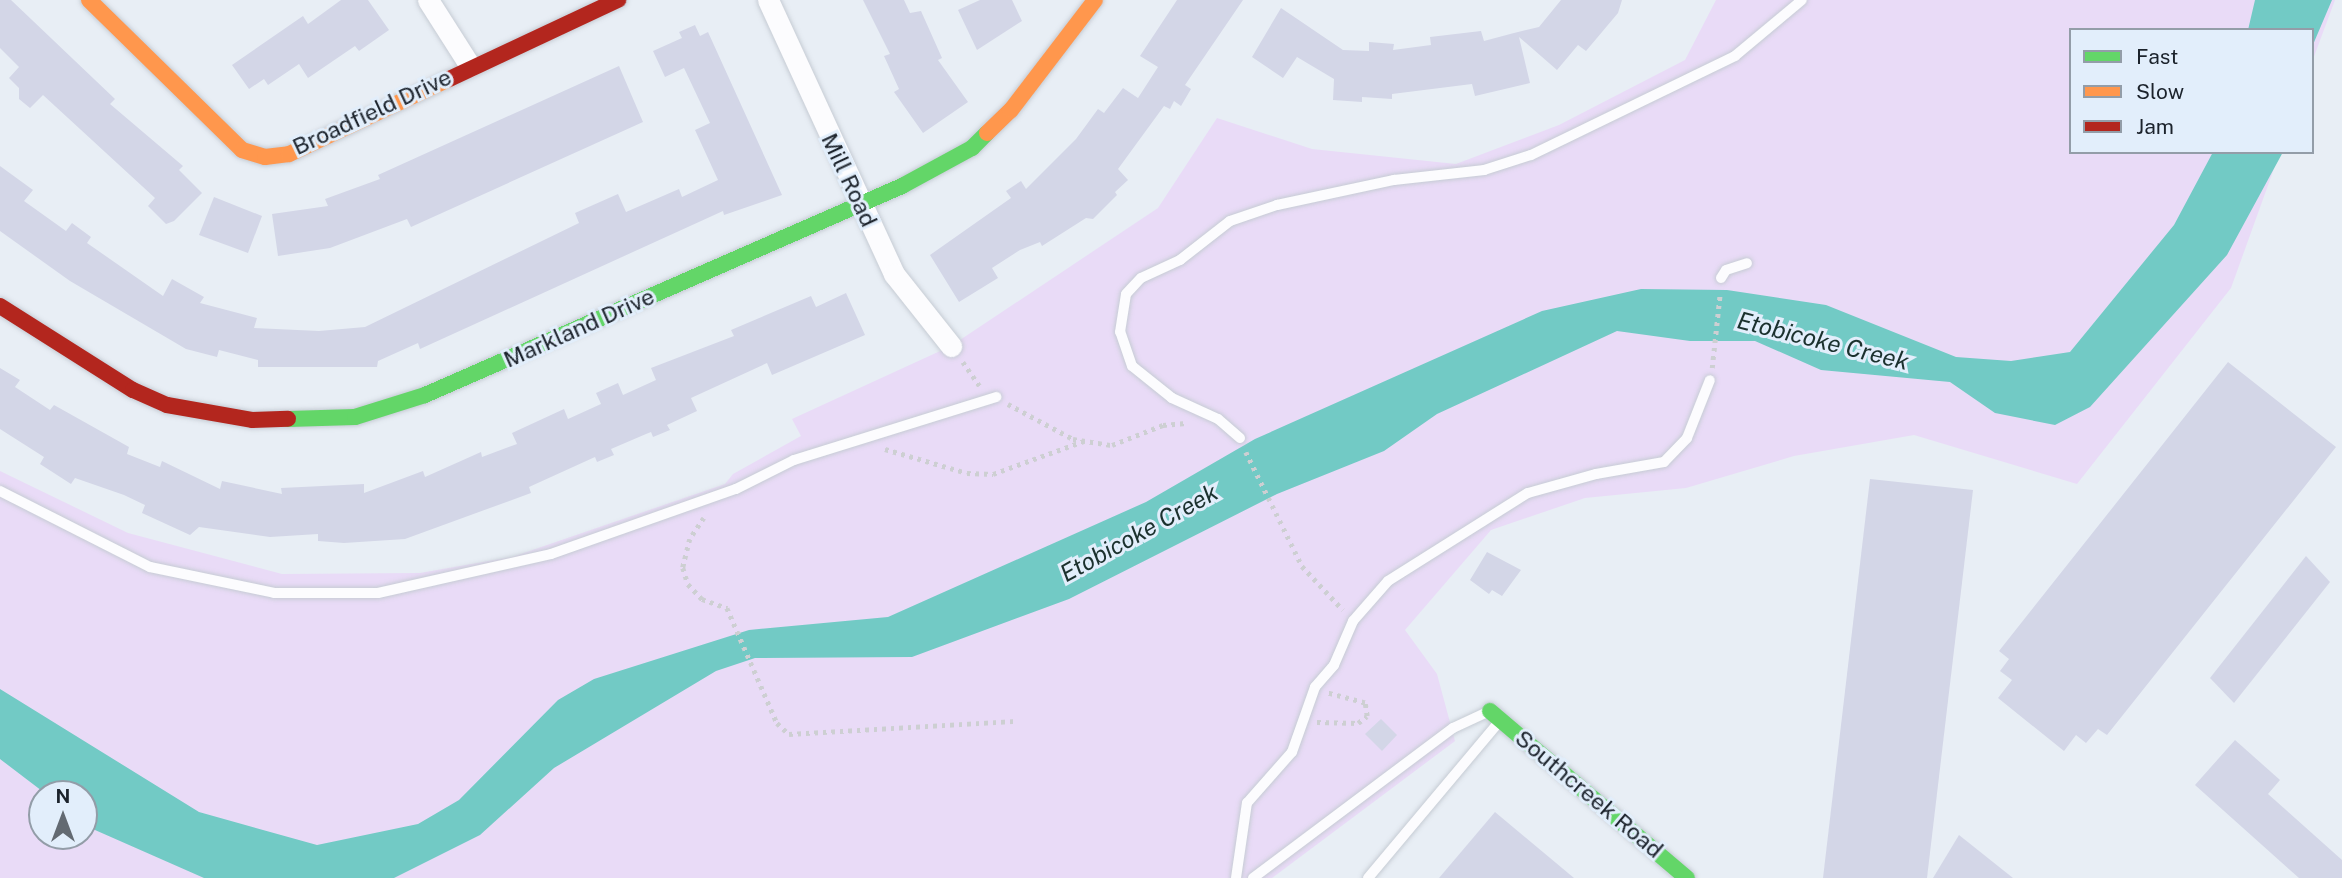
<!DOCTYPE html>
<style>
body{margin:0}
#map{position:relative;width:2342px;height:878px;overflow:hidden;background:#e8eef5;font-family:"Public Sans",sans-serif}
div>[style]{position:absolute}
.green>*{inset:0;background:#e9dbf7}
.water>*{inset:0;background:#72cac5}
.building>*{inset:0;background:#d3d6e7}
.path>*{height:4.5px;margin-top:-2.25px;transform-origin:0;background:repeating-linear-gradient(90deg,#cdcfd2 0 3.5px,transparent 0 8.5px)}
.roads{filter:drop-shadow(0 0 2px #c6ccd4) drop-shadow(0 0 2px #c6ccd4)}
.lane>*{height:10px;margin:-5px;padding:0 5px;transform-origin:5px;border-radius:5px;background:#fcfcfe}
.street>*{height:21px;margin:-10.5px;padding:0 10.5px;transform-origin:10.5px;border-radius:10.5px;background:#fcfcfe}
.fast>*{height:16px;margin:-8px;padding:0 8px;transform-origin:8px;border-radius:8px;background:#63d668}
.slow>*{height:16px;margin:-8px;padding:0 8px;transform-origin:8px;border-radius:8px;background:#ff974d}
.jam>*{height:16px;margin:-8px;padding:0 8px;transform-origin:8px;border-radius:8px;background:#b3261e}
span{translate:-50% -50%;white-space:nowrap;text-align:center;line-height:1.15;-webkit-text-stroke:6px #e2eefb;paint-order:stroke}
.street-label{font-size:23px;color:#1c232c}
.water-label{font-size:24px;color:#1b312e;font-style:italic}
.legend{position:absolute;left:2069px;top:28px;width:245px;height:126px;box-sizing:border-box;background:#e2eefb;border:2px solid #939da8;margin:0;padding:9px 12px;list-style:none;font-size:21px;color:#1c232c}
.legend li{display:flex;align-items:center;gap:14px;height:35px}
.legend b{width:35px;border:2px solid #939da8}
.north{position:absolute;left:28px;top:780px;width:70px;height:70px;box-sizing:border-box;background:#e2eefb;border:2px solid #939da8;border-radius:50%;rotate:0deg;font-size:19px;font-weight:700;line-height:28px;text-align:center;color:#1c232c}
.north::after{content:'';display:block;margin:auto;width:24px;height:32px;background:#636a72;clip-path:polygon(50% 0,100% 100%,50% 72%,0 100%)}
</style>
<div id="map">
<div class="green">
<i style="clip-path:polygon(evenodd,1716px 0,2335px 0,2312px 62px,2312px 30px,2071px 30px,2071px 152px,2280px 152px,2231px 288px,2077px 484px,1914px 435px,1794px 456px,1686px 488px,1585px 498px,1491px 530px,1405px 630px,1437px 674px,1455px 741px,1272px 878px,0 878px,0 471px,128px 533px,282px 574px,420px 573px,512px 557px,725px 484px,733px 474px,801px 436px,792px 419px,951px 346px,1158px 208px,1217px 118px,1312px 149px,1456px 164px,1559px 125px,1685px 60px,1716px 0,42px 794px,84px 794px,84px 836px,42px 836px,42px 794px)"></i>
</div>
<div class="water">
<i style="clip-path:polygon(2255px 0,2332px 0,2312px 47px,2312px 30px,2248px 30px)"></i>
<i style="clip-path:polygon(2213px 152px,2283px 152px,2227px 255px,2090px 407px,2055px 425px,1995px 413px,1950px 382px,1821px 370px,1755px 341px,1690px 341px,1617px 331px,1437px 414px,1384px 451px,1277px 494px,1069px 599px,912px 657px,755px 658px,716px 671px,554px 768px,480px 835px,394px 878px,204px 878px,95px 830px,84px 822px,84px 794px,46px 794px,0 759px,0 689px,199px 812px,317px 845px,418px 824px,459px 800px,558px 700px,594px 679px,749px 630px,888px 617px,1146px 502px,1255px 439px,1542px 311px,1641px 289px,1727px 290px,1826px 305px,1956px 357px,2011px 361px,2070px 352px,2174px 225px)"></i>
</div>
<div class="building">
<i style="clip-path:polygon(0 0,11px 0,115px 99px,110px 104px,183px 166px,179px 170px,202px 193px,174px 221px,166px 224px,148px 206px,155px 198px,43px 95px,30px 108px,19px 99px,19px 88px,9px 78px,19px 67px,0 48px)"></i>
<i style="clip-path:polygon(341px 0,368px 0,389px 30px,359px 51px,355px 46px,308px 78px,299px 64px,268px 85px,264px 79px,249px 89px,232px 65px,303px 16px,308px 24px)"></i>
<i style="clip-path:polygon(863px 0,904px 0,910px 13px,921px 11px,942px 58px,938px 60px,968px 102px,923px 133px,894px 92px,899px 89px,884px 56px,890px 54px)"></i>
<i style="clip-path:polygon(980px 0,1012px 0,1022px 21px,977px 50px,958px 10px)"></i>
<i style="clip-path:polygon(1177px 0,1243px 0,1185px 85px,1191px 89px,1181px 106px,1174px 101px,1170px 109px,1164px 106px,1118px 169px,1128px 180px,1115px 192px,1117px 195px,1093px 219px,1086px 218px,1042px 246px,1040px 242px,1020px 250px,992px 268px,998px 278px,959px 302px,930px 255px,1011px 198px,1006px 191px,1021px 181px,1026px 189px,1076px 139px,1098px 109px,1104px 113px,1123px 88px,1138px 98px,1158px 67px,1140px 56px)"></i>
<i style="clip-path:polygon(1561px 0,1622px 0,1618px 13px,1586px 51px,1578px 45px,1557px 70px,1519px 37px,1530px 83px,1475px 96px,1472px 84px,1392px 94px,1392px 99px,1362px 97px,1362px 102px,1333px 100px,1334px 79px,1297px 57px,1283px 78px,1252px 57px,1281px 8px,1343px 50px,1369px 51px,1369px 42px,1394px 44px,1393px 50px,1431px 45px,1430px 37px,1481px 31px,1484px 41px,1514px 33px,1539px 27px)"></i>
<i style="clip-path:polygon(695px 25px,700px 36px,708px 32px,782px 195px,724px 215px,723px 211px,420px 349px,418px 343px,378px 361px,377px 367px,258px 367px,258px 360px,219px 350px,217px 357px,186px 349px,70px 281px,0 231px,0 166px,33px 190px,24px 201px,66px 231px,72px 223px,91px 237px,87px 243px,163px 296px,172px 279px,204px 297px,200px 303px,257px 318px,254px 328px,319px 331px,365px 327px,579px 223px,575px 213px,618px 194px,626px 212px,679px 189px,682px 197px,718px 180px,695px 130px,710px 123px,684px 68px,665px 77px,653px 51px,682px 38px,679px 32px)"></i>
<i style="clip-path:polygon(619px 66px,643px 122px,411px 227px,407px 219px,330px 248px,278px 256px,272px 214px,328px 206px,325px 199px,380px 179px,378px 175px)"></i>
<i style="clip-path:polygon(214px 197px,262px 216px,248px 253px,199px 235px)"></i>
<i style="clip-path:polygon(846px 293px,865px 335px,772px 375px,767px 363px,691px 398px,697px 411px,667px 425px,670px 430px,653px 437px,651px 432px,646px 434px,611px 449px,614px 455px,597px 462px,595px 457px,529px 487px,531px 493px,405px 539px,344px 543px,318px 541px,318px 534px,270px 537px,199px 527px,190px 535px,142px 513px,145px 505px,124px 495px,75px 478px,71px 484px,40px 464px,44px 457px,0 429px,0 368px,20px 380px,15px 387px,50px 410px,54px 405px,129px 447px,127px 454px,160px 467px,162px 461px,220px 489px,222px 481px,282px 494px,281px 488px,364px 484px,364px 493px,423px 471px,425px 477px,481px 452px,482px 457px,517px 444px,512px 433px,564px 409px,568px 419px,601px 404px,596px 393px,618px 383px,623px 395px,656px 380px,651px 368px,734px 336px,731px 330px,811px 296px,816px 307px)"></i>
<i style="clip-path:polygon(2228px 362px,2336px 447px,2107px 735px,2098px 729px,2086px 743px,2076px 735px,2064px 751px,1998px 698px,2012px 680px,2000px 671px,2009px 659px,1999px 651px)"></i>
<i style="clip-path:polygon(1870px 479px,1973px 490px,1927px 878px,1823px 878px)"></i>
<i style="clip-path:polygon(1487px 552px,1521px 570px,1502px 596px,1492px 590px,1489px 594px,1470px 580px)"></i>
<i style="clip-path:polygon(2306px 556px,2330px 582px,2234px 703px,2210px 678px)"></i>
<i style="clip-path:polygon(1381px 719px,1397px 735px,1382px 751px,1365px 734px)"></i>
<i style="clip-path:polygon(2235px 740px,2280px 780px,2268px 794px,2342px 860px,2342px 878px,2299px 878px,2195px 785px)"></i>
<i style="clip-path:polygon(1495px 812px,1574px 878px,1439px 878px)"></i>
<i style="clip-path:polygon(1959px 835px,2013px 878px,1933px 878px)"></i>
</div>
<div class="path">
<i style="left:963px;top:362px;width:29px;rotate:55deg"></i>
<i style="left:1712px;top:368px;width:75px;rotate:-83.9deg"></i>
<i style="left:1008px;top:404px;width:74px;rotate:28.3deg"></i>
<i style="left:1073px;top:439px;width:39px;rotate:9deg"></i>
<i style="left:1112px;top:445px;width:55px;rotate:-21.4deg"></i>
<i style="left:1163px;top:425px;width:23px;rotate:-5deg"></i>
<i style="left:885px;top:449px;width:85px;rotate:16.3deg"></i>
<i style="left:967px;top:473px;width:26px;rotate:2deg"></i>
<i style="left:993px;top:474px;width:97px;rotate:-19.9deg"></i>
<i style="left:1246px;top:452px;width:127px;rotate:63.8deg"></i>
<i style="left:1302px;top:566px;width:60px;rotate:47deg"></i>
<i style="left:704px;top:518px;width:25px;rotate:124deg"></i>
<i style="left:690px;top:539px;width:30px;rotate:104deg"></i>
<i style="left:683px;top:568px;width:17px;rotate:73deg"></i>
<i style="left:688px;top:584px;width:21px;rotate:47deg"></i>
<i style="left:702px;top:599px;width:27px;rotate:20deg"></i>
<i style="left:727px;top:608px;width:125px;rotate:66.5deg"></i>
<i style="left:777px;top:723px;width:16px;rotate:43deg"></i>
<i style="left:789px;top:734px;width:228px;rotate:-3.3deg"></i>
<i style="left:1317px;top:722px;width:41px;rotate:1.4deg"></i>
<i style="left:1358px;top:723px;width:11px;rotate:-38deg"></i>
<i style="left:1367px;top:716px;width:13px;rotate:-99deg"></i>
<i style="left:1365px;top:703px;width:38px;rotate:-165deg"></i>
</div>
<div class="roads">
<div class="lane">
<i style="left:1721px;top:278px;width:9px;rotate:-58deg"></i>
<i style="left:1726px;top:270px;width:22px;rotate:-18deg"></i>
<i style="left:1240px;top:438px;width:29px;rotate:-139deg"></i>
<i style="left:1218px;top:419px;width:51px;rotate:-155.5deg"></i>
<i style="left:1172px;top:398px;width:51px;rotate:-141.3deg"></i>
<i style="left:1132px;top:366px;width:36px;rotate:-109deg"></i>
<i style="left:1120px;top:332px;width:38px;rotate:-81deg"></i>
<i style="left:1126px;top:294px;width:22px;rotate:-47deg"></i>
<i style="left:1141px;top:278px;width:43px;rotate:-24.8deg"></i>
<i style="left:1180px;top:260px;width:63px;rotate:-38deg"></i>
<i style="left:1230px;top:221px;width:50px;rotate:-18.8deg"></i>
<i style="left:1277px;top:205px;width:120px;rotate:-12.1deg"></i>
<i style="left:1394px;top:180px;width:91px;rotate:-6.3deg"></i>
<i style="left:1484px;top:170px;width:49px;rotate:-17.7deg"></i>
<i style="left:1531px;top:155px;width:227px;rotate:-25.9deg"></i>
<i style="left:1735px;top:56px;width:87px;rotate:-39.9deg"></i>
<i style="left:0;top:491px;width:168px;rotate:26.9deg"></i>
<i style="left:150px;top:567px;width:127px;rotate:11.8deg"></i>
<i style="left:274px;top:593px;width:104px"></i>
<i style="left:378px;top:593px;width:177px;rotate:-12.7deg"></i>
<i style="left:551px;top:554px;width:196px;rotate:-19.4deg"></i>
<i style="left:736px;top:489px;width:65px;rotate:-26.6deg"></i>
<i style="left:794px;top:460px;width:212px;rotate:-17.3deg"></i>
<i style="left:1236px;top:878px;width:76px;rotate:-81.7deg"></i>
<i style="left:1247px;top:803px;width:68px;rotate:-48.6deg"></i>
<i style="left:1292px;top:752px;width:69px;rotate:-70.5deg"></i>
<i style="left:1315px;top:687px;width:29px;rotate:-49deg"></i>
<i style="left:1334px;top:665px;width:48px;rotate:-66.6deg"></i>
<i style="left:1353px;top:621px;width:53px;rotate:-48.8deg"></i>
<i style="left:1388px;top:581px;width:165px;rotate:-32.2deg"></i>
<i style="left:1528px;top:493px;width:71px;rotate:-15.6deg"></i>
<i style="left:1596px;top:474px;width:69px;rotate:-10deg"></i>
<i style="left:1664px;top:462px;width:33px;rotate:-46deg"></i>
<i style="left:1687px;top:438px;width:62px;rotate:-68.4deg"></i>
<i style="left:1253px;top:878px;width:250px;rotate:-36.9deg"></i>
<i style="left:1453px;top:728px;width:38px;rotate:-25deg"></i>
<i style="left:1368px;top:878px;width:204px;rotate:-50deg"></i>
</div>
<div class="street">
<i style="left:428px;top:0;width:78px;rotate:57.5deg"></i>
<i style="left:768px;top:0;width:302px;rotate:65.3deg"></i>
<i style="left:894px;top:274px;width:92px;rotate:51.6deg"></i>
</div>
<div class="fast">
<i style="left:288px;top:419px;width:67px;rotate:-1.7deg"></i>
<i style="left:355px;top:417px;width:73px;rotate:-17.4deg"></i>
<i style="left:425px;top:395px;width:521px;rotate:-23.66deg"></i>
<i style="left:902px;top:186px;width:80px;rotate:-28.5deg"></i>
<i style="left:972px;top:148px;width:21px;rotate:-45deg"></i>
<i style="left:1490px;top:711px;width:258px;rotate:40.3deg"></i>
</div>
<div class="slow">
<i style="left:89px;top:0;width:214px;rotate:44.4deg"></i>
<i style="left:242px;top:150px;width:24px;rotate:17deg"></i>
<i style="left:265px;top:157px;width:24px;rotate:-7deg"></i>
<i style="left:289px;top:154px;width:177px;rotate:-25.1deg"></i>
<i style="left:987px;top:133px;width:33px;rotate:-44deg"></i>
<i style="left:1011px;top:110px;width:138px;rotate:-52.6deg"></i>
</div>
<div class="jam">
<i style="left:449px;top:79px;width:187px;rotate:-25.1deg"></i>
<i style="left:0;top:306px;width:157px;rotate:32.3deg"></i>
<i style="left:133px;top:390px;width:37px;rotate:24deg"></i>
<i style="left:167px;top:405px;width:86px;rotate:10deg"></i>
<i style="left:252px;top:420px;width:36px;rotate:-2deg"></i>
</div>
</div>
<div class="street-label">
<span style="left:372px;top:112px;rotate:-25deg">Broadfield Drive</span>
<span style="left:849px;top:180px;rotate:65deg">Mill Road</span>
<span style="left:579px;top:328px;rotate:-24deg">Markland Drive</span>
<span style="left:1589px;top:794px;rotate:40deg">Southcreek Road</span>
</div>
<div class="water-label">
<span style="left:1823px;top:341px;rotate:14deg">Etobicoke Creek</span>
<span style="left:1139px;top:533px;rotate:-29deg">Etobicoke Creek</span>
</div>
<ul class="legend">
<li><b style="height:9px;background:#63d668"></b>Fast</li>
<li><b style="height:9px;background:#ff974d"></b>Slow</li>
<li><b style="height:9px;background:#b3261e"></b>Jam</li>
</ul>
<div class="north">N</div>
</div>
